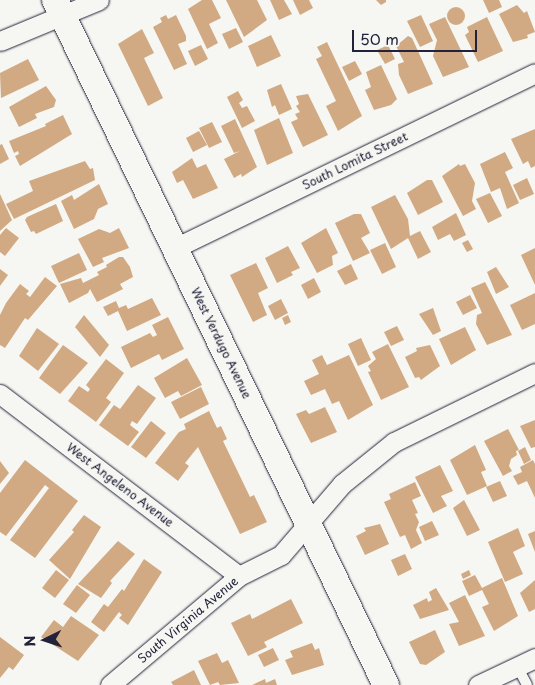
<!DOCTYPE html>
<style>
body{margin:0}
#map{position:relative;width:535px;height:685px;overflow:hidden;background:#f6f6f2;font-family:"Playpen Sans",sans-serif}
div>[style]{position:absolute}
.building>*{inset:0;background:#d1aa83}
.round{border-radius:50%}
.roads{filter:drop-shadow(0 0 1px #22223b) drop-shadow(0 0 1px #22223b)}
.lane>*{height:10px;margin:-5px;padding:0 5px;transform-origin:5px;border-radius:5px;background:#f6f6f2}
.street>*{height:19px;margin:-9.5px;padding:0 9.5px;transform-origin:9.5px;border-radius:9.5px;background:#f6f6f2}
.secondary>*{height:26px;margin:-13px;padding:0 13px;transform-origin:13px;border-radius:13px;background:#f6f6f2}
span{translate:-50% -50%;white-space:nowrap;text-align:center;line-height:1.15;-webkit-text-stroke:4px #f6f6f2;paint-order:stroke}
.street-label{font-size:12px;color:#22223b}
.north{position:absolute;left:20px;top:615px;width:50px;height:50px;-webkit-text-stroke:4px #f6f6f2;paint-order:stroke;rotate:266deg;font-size:14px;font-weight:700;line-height:20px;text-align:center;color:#22223b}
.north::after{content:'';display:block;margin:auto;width:18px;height:22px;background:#22223b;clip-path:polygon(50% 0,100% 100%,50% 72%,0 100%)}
.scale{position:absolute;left:352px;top:30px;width:125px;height:22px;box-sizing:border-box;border:2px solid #22223b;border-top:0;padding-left:6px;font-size:15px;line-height:18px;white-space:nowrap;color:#22223b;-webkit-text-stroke:4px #f6f6f2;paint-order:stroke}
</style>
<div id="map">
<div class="building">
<i style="clip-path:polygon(202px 0,212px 0,221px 18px,209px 24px,218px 43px,207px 49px,188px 9px)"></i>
<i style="clip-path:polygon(226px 0,257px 0,267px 20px,244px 37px)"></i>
<i style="clip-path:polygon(270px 0,284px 0,292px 14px,279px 20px)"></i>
<i style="clip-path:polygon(293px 0,309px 0,313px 8px,300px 15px)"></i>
<i style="clip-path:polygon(376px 0,386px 0,386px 2px,381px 5px)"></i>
<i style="clip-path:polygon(483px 0,499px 0,502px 7px,489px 13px)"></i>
<i style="clip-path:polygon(517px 5px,524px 13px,527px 11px,535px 32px,527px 35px,528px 38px,513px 42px,499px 14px)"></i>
<i class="round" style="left:447px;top:7px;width:18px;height:18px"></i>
<i style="clip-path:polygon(166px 15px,168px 19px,176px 15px,186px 36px,186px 41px,178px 44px,187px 64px,174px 70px,153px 27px,162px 22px,160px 18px)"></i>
<i style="clip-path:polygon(421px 15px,433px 41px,420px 47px,407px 21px)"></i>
<i style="clip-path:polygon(445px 17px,469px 67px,443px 77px,433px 56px,437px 40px,429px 24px)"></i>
<i style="clip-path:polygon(487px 17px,503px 51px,478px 62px,465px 35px,469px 32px,467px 27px)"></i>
<i style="clip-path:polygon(236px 28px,243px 42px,229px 49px,222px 34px)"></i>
<i style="clip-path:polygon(142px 29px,154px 53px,144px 58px,163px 98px,148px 106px,118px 44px)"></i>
<i style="clip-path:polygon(271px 35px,281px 56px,257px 67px,248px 46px)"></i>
<i style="clip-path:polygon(408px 36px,412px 38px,433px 84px,408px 94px,399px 75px,398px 64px,404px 62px,396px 46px)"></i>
<i style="clip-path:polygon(327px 42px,362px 116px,338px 131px,326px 106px,336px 101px,316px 59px,322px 56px,317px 47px)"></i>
<i style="clip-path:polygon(201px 45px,208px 59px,195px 66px,188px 51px)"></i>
<i style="clip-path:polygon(388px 45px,395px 59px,385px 64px,377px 50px)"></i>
<i style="clip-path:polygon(28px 59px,39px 80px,1px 98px,0 73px)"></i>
<i style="clip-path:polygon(355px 61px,362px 74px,349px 81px,342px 67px)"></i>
<i style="clip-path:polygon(381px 65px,397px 99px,391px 105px,374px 110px,365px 90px,371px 87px,366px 72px)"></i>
<i style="clip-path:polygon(281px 84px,292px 109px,279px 115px,275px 105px,272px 107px,267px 90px)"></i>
<i style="clip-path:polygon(46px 86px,56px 100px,54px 107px,35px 114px,37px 118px,19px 127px,9px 107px)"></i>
<i style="clip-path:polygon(238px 91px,243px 100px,239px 103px,242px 108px,247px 106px,255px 121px,242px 128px,227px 97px)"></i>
<i style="clip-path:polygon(308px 94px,328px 135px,303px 147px,291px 122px,298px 119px,295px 114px,300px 112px,296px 106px,299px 104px,296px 96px)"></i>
<i style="clip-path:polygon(63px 115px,72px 134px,20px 166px,15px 156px,19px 154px,18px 151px,14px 153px,9px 141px,46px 126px,45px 124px)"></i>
<i style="clip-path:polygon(279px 118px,293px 153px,267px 165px,254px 130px)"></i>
<i style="clip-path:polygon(235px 119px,257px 167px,242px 177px,241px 174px,234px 178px,224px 159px,240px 151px,234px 153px,221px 126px)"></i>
<i style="clip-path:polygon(212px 122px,222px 142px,209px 148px,199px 128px)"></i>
<i style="clip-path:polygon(535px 129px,535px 166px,531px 168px,528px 161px,523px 164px,511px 139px)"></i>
<i style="clip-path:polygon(199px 131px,207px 145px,193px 152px,186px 138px)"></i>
<i style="clip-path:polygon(2px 144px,9px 159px,0 164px,0 145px)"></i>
<i style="clip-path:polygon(505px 152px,513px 168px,505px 172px,519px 203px,507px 209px,500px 188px,491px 192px,480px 164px)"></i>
<i style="clip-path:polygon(192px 158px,197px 168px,206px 164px,218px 188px,193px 199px,183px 180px,177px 183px,172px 172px)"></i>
<i style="clip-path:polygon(85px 161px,90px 169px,93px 168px,95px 180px,14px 219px,6px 204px,33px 191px,29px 181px)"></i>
<i style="clip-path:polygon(459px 164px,460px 166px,465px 164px,475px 183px,472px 201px,476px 209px,463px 216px,442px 176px)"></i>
<i style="clip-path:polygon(527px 178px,534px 194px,520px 200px,513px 185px)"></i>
<i style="clip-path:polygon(427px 180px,432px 180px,443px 202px,418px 215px,407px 193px)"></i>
<i style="clip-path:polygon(99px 184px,108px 204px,98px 209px,94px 219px,74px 229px,61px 201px,72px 195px,74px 200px)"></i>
<i style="clip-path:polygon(490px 193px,502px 216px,488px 223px,476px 199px)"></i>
<i style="clip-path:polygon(0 194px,12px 220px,0 231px)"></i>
<i style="clip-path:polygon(395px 195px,408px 219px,410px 236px,420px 231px,431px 252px,418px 259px,408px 238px,391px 249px,371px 207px)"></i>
<i style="clip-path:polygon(56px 204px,63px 221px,36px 234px,34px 231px,31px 232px,25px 220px,27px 217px)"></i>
<i style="clip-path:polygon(456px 213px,466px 235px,454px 241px,450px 234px,438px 240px,432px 227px)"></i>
<i style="clip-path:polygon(354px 214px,361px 214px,370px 233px,361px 238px,370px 253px,353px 261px,335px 223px)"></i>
<i style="clip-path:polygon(6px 228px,19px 238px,5px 256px,0 252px,0 235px)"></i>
<i style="clip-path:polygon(119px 228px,129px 248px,102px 258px,104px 262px,93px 267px,78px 239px,99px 229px,110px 233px)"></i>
<i style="clip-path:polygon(326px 228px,338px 253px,332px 256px,333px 265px,317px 273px,301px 243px)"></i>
<i style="clip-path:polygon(468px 240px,473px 249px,467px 252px,462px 243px)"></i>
<i style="clip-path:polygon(385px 243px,396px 267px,382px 274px,370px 250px)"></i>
<i style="clip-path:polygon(288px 246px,300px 268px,291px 272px,293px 275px,277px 283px,265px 258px)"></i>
<i style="clip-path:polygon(535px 248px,535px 285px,521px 255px)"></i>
<i style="clip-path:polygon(79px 253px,87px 270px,59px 283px,51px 266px)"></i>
<i style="clip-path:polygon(119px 257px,123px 257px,130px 267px,133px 277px,120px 284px,123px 289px,97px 302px,90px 289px,88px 293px,69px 303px,60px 284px,81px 278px,83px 283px,99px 275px,97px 272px,107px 267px,106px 265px)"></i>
<i style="clip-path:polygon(256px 263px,268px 288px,258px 293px,267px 315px,253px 322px,230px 275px)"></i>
<i style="clip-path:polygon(351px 264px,358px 279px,345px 285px,337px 271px)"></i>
<i style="clip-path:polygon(496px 267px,509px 287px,496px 294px,487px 272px)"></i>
<i style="clip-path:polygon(0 269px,8px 275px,0 286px)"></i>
<i style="clip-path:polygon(45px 277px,57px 286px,28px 320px,25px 318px,5px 348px,0 345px,0 315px,6px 303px,20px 284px,29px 291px,26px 294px,30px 297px)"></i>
<i style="clip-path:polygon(314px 278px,321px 292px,308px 299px,301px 285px)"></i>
<i style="clip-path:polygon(485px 282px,512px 335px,487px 345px,476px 324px,477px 315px,482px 313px,471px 288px)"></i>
<i style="clip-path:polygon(535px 293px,535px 324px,522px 330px,510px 305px)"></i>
<i style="clip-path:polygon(470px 295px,477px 308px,463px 315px,456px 302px)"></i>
<i style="clip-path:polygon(152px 298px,161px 315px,127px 331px,118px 311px,108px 316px,103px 307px,116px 301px,119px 308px,126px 305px,128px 309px)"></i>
<i style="clip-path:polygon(281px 299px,288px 313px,275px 320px,268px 306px)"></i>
<i style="clip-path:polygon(433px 308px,441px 331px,433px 335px,419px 314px)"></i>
<i style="clip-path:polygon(84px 315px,109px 345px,100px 357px,75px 327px)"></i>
<i style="clip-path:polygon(288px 315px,291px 322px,285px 325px,282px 318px)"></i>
<i style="clip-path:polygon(168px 317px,184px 349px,162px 360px,159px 354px,131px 368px,121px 347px,150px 333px,153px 337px,157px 335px,152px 325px)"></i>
<i style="clip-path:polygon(397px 326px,404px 340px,391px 346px,384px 332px)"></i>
<i style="clip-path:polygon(465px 327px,476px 350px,451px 365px,439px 339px)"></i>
<i style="clip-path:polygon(37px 328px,59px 344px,38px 371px,19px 356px)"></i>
<i style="clip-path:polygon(361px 338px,371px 360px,358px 366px,348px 344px)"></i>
<i style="clip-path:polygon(388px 344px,409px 387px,381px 400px,368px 372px,371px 371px,368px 366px,376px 359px,372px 352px)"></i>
<i style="clip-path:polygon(63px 345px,88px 363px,60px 394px,39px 378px)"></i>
<i style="clip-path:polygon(430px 345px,440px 366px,421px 380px,419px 377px,415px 378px,405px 357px,417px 351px,416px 348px)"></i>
<i style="clip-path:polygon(322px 355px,327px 365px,349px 355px,373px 405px,348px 420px,339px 401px,332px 404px,325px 389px,311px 395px,304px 381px,319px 374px,312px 360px)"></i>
<i style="clip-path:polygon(187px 358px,202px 385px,181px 396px,178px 391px,165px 398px,154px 378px)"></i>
<i style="clip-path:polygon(106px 359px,124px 373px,106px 398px,111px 402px,96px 422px,68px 401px,79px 386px,88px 392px,90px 389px,86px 385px)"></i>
<i style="clip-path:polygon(138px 385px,156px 398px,137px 424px,132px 421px,130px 425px,139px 432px,128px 446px,99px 425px,114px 405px,120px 409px)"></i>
<i style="clip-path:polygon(201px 387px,209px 404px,180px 419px,171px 402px)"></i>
<i style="clip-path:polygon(325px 407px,337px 432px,311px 443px,296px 414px,306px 410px,309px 414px)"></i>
<i style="clip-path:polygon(209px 411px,217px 428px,221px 426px,227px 439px,223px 441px,250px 497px,254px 495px,267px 522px,240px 534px,198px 447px,185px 463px,189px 466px,178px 481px,155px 463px,179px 432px,186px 429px,184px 424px)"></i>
<i style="clip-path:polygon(535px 420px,535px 447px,531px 448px,520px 426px)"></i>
<i style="clip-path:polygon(151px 421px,166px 433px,146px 458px,131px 447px)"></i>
<i style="clip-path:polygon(508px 429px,519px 450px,516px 451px,517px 455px,511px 459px,509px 466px,512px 471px,503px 476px,484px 441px)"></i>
<i style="clip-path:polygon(475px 445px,486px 470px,481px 472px,487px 486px,467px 495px,450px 460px)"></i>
<i style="clip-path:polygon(525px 447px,531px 460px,524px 464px,518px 451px)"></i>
<i style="clip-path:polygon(25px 460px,78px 501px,35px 558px,10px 540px,49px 488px,45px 485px,6px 536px,0 532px,0 493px)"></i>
<i style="clip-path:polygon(533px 460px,535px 464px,535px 498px,527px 481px,518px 485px,513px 476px,522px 472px,520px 467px)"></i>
<i style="clip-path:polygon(0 461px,9px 473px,0 484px)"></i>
<i style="clip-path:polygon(440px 465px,453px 491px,441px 496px,447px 506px,433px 513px,415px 477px)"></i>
<i style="clip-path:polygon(500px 481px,507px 496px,493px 502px,486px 487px)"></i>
<i style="clip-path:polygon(415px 482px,421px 496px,412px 500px,418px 513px,415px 514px,419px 522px,416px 530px,422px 543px,411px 549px,405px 535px,400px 537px,384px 502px,391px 499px,389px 494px)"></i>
<i style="clip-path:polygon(464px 500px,480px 530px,467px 536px,453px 508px)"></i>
<i style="clip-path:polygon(84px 515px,101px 527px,70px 579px,49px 560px,74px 532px,72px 530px)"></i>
<i style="clip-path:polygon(432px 521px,439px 535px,425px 541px,419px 527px)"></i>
<i style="clip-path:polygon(380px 524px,389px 544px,365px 555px,356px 536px,366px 531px,364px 528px)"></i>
<i style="clip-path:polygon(518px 528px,525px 546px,513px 552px,523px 574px,505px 582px,488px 542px)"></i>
<i style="clip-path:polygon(535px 531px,535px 552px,528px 534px)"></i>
<i style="clip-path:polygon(118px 541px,135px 554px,110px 581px,112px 583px,101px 598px,78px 584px)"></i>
<i style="clip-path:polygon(405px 554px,412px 569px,398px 576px,391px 560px)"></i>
<i style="clip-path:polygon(144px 559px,162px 572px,128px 625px,119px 618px,122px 615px,119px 612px,104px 632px,91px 622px,104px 604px,108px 607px,122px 589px,124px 591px)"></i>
<i style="clip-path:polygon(56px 570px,69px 580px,55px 598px,42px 588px)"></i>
<i style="clip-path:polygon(469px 570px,471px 575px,463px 579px,461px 574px)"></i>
<i style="clip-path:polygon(475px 575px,482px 588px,502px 578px,518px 616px,494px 631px,482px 607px,489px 604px,482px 590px,469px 596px,462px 581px)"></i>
<i style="clip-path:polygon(535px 580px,535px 609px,529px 612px,520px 593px)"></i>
<i style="clip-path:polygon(77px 585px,90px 595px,76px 613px,63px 604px)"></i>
<i style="clip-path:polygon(436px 588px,449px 610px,420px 619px,413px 605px,427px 598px,428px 602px,432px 600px,429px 592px)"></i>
<i style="clip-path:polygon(465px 595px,485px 636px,459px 646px,449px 624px,459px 622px,449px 603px)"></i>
<i style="clip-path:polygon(291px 599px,303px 623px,264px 642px,267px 647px,248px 656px,231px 623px,250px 614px,252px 619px)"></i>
<i style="clip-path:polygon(71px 616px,99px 635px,78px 661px,41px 637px,54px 620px,63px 627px)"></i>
<i style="clip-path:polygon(435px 630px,445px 652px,426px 665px,420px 664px,409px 642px)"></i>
<i style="clip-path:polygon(0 637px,24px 655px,13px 670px,9px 667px,0 678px)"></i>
<i style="clip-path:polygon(312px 643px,315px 650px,319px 648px,324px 665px,292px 675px,285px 660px,293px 657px,290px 651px)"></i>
<i style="clip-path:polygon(273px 648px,279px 660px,264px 667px,258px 655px)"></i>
<i style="clip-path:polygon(217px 653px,222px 663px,228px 660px,239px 683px,220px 685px,218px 682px,210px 685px,198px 661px)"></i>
<i style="clip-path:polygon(194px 670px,201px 685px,173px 685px,171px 682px)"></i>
<i style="clip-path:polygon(265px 679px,266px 683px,275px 679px,277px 685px,252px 685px)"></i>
</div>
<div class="roads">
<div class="lane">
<i style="left:517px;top:666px;width:21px;rotate:62deg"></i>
</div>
<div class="street">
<i style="left:0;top:41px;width:107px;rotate:-22.5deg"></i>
<i style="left:175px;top:248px;width:400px;rotate:-25.9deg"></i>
<i style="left:0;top:394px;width:300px;rotate:37.3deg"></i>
<i style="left:110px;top:685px;width:169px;rotate:-40.2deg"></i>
<i style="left:239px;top:576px;width:47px;rotate:-26.6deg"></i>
<i style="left:281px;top:555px;width:94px;rotate:-49.3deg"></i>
<i style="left:342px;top:484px;width:67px;rotate:-38.9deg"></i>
<i style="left:394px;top:442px;width:157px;rotate:-26.1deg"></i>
<i style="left:478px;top:685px;width:63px;rotate:-25.3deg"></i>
</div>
<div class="secondary">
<i style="left:55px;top:0;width:761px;rotate:64.21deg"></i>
</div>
</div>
<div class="street-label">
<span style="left:355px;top:161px;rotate:-26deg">South Lomita Street</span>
<span style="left:221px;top:343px;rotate:64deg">West Verdugo Avenue</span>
<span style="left:120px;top:485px;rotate:37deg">West Angeleno Avenue</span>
<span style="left:188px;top:620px;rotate:-40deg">South Virginia Avenue</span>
</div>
<div class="north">N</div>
<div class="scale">50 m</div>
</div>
